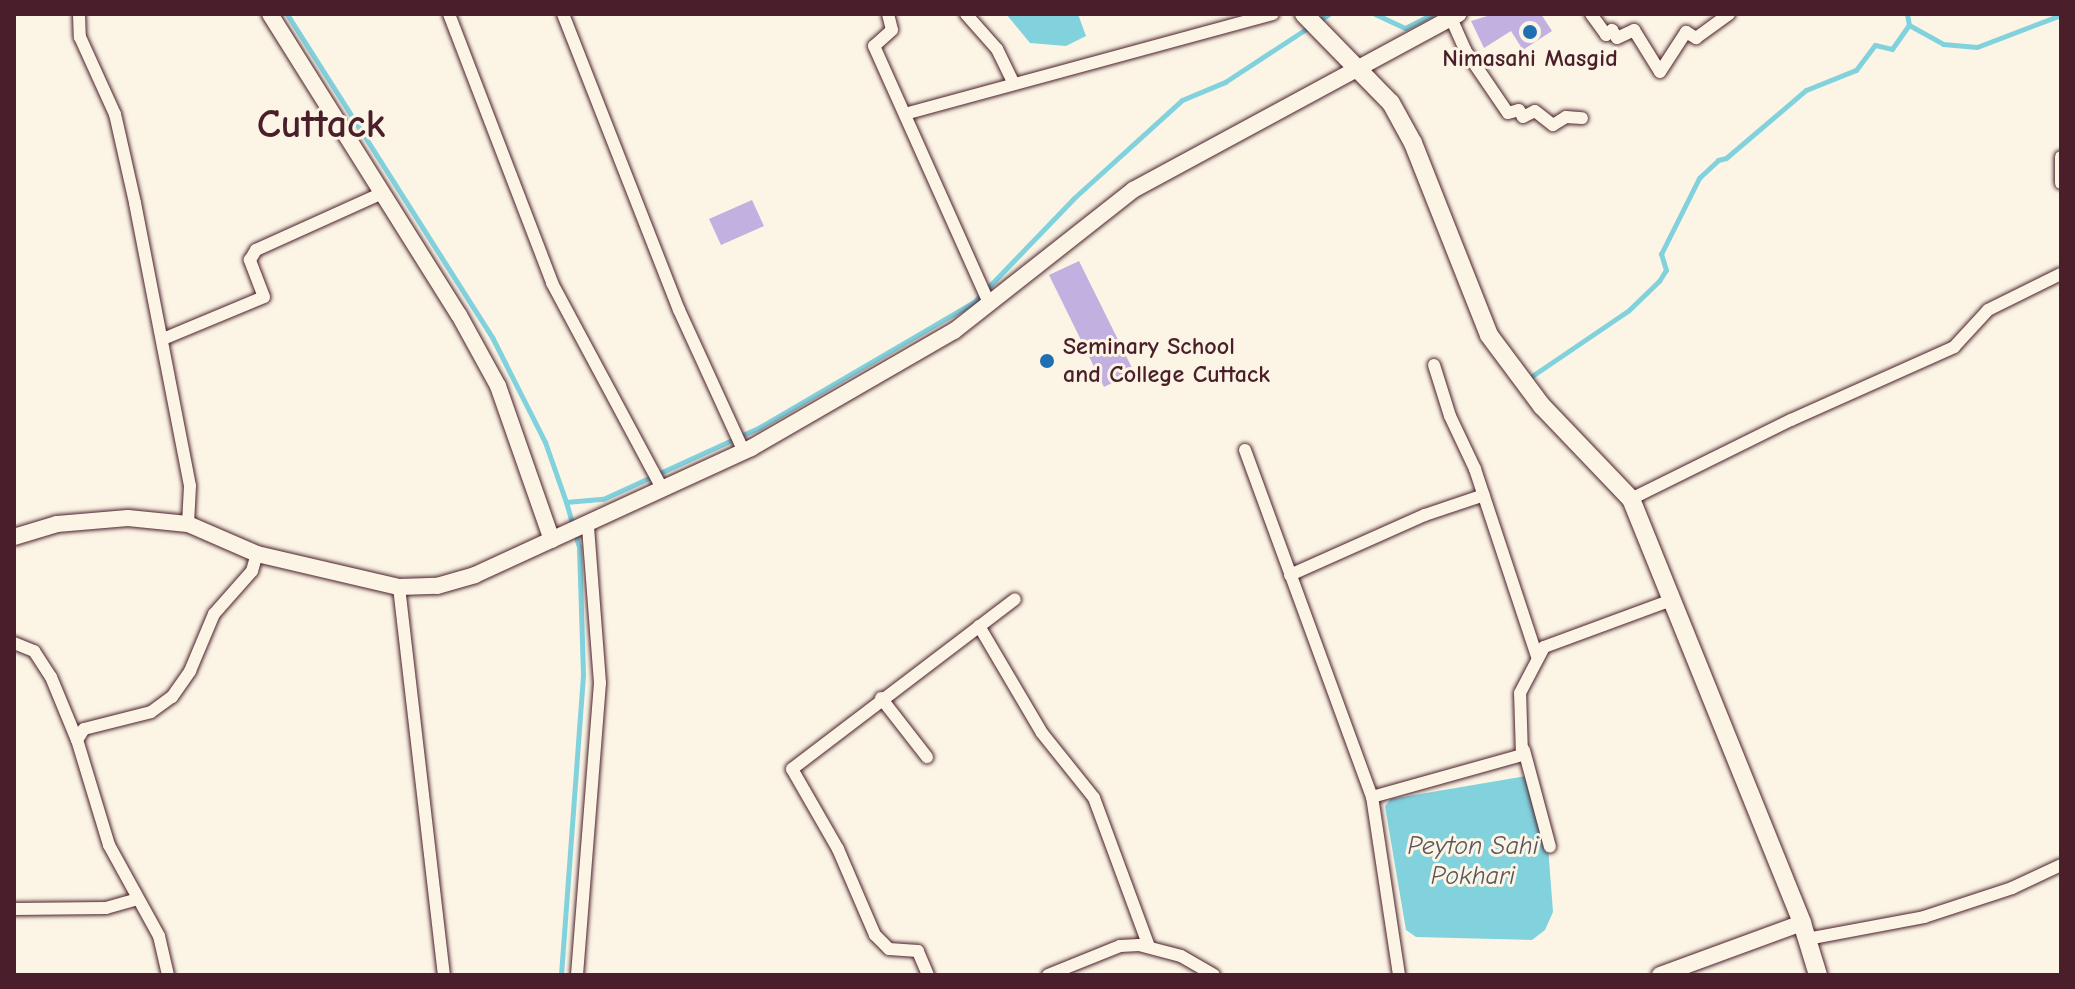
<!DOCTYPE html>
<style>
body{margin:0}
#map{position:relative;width:2075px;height:989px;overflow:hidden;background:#fcf5e5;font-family:"Comic Neue",sans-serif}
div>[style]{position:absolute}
.water>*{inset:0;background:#82d2dd}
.stream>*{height:5px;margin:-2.5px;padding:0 2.5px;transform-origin:2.5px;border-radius:2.5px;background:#82d2dd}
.building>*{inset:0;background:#c2b0e0}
.roads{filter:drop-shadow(0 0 2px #4a1f2b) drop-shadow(0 0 2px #4a1f2b)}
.minor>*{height:12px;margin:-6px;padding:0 6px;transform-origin:6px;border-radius:6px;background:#fcf5e5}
.tertiary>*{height:16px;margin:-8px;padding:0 8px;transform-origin:8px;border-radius:8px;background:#fcf5e5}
.secondary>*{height:18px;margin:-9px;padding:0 9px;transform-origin:9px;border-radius:9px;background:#fcf5e5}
.dots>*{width:22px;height:22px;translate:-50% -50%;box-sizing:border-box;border:4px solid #fcf5e5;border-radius:50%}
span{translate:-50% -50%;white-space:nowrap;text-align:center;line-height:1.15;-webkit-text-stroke:6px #fcf5e5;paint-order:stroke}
.poi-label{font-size:24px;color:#4a1f2b;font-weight:700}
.left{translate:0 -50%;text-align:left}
.water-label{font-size:26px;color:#5b5560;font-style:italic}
.town-label{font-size:40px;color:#4a1f2b;font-weight:700}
.frame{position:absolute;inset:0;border:16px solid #4a1f2b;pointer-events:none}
</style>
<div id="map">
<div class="water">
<i style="clip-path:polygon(1006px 14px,1078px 14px,1086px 36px,1066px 46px,1030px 43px)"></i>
<i style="clip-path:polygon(1526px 776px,1548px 846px,1553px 912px,1545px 930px,1532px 940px,1416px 937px,1406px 930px,1385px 806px,1391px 799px)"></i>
</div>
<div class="stream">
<i style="left:287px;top:14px;width:383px;rotate:57.6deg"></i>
<i style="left:492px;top:337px;width:118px;rotate:63.2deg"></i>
<i style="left:545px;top:442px;width:64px;rotate:70.7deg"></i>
<i style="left:566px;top:502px;width:47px;rotate:73.9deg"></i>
<i style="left:579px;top:547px;width:128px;rotate:88.2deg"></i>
<i style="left:583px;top:675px;width:301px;rotate:94.2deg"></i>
<i style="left:1375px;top:14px;width:33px;rotate:25deg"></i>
<i style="left:1405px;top:28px;width:31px;rotate:-27deg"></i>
<i style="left:1907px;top:14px;width:11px;rotate:80deg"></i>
<i style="left:1909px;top:25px;width:39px;rotate:29deg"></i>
<i style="left:1943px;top:44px;width:34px;rotate:5deg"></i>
<i style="left:1977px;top:47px;width:90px;rotate:-20.9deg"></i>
<i style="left:1317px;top:22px;width:14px;rotate:-34deg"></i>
<i style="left:1532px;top:376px;width:117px;rotate:-34.2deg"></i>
<i style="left:1629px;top:310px;width:42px;rotate:-44deg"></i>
<i style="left:1659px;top:281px;width:13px;rotate:-58deg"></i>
<i style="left:1666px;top:270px;width:17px;rotate:-107deg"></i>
<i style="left:1661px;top:254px;width:85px;rotate:-63.4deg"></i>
<i style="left:1699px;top:178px;width:26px;rotate:-43deg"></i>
<i style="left:1718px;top:160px;width:8px;rotate:-14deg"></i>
<i style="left:1726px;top:158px;width:105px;rotate:-40.4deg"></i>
<i style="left:1806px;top:90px;width:54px;rotate:-21.8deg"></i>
<i style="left:1856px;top:70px;width:31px;rotate:-53deg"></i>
<i style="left:1875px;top:45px;width:17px;rotate:13deg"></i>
<i style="left:1892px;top:49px;width:29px;rotate:-55deg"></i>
<i style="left:566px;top:502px;width:37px;rotate:-5deg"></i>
<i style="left:603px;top:499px;width:173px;rotate:-24.6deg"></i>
<i style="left:760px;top:427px;width:248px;rotate:-30.3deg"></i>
<i style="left:974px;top:302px;width:144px;rotate:-46.1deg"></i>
<i style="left:1074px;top:198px;width:146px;rotate:-42.2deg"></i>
<i style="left:1182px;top:100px;width:47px;rotate:-22.7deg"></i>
<i style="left:1225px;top:82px;width:100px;rotate:-33.2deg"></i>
</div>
<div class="building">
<i style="clip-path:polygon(1494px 14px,1541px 14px,1552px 31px,1523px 50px,1511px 31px,1484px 48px,1471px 21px)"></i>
<i style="clip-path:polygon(752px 200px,764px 226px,721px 245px,709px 219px)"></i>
<i style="clip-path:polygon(1079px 261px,1134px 372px,1104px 387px,1049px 275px)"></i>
</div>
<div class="roads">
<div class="minor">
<i style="left:79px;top:14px;width:23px;rotate:88deg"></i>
<i style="left:80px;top:37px;width:85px;rotate:65.6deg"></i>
<i style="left:115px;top:114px;width:91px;rotate:77.3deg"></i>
<i style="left:135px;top:203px;width:288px;rotate:79deg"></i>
<i style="left:190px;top:486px;width:38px;rotate:93deg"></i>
<i style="left:449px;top:14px;width:288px;rotate:69deg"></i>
<i style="left:552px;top:283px;width:235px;rotate:61.8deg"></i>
<i style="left:563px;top:14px;width:318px;rotate:68.6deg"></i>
<i style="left:679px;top:310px;width:156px;rotate:65.4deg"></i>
<i style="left:888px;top:14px;width:16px;rotate:76deg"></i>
<i style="left:892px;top:30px;width:24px;rotate:138deg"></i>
<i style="left:874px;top:46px;width:282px;rotate:65.9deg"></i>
<i style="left:966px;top:14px;width:47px;rotate:48.5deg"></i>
<i style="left:997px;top:49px;width:37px;rotate:64deg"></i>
<i style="left:1591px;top:14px;width:26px;rotate:54deg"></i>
<i style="left:1606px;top:35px;width:8px;rotate:-40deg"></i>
<i style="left:1612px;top:30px;width:9px;rotate:58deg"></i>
<i style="left:1617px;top:38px;width:19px;rotate:-25deg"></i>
<i style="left:1634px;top:30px;width:49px;rotate:58.2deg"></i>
<i style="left:1660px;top:72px;width:48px;rotate:-57deg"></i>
<i style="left:1686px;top:32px;width:12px;rotate:31deg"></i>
<i style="left:1696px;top:38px;width:41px;rotate:-36deg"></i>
<i style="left:1451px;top:18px;width:35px;rotate:66deg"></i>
<i style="left:1465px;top:50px;width:76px;rotate:55.7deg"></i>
<i style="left:1508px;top:113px;width:11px;rotate:-15deg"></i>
<i style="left:1519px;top:110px;width:8px;rotate:60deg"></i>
<i style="left:1523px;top:117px;width:13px;rotate:-27deg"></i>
<i style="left:1535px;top:111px;width:23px;rotate:38deg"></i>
<i style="left:1553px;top:125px;width:15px;rotate:-32deg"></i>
<i style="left:1566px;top:117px;width:16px;rotate:4deg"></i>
<i style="left:905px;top:114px;width:381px;rotate:-15.2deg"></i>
<i style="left:2061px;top:157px;width:26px;rotate:90deg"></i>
<i style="left:163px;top:339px;width:109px;rotate:-22.6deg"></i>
<i style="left:264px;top:297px;width:40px;rotate:-111deg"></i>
<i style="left:250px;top:260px;width:12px;rotate:-59deg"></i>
<i style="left:256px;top:250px;width:138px;rotate:-24.3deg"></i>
<i style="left:1434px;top:365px;width:53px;rotate:72.6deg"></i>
<i style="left:1450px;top:416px;width:59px;rotate:64.7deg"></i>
<i style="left:1475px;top:469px;width:197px;rotate:71.7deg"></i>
<i style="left:1245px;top:450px;width:370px;rotate:69.9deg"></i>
<i style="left:1631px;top:499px;width:178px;rotate:-26.3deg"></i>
<i style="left:1791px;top:420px;width:179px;rotate:-24.1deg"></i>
<i style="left:1954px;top:347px;width:50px;rotate:-47.4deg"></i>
<i style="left:1988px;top:310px;width:81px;rotate:-26.3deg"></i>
<i style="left:1290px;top:575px;width:148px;rotate:-24deg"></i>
<i style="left:1425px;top:515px;width:62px;rotate:-18.7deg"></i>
<i style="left:399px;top:587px;width:391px;rotate:83.4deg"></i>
<i style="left:979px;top:626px;width:124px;rotate:59.5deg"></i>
<i style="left:1042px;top:733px;width:83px;rotate:51.3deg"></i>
<i style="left:1094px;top:798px;width:159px;rotate:69.7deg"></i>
<i style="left:14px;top:643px;width:22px;rotate:22deg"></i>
<i style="left:34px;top:651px;width:31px;rotate:57deg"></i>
<i style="left:51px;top:677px;width:68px;rotate:67.6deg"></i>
<i style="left:881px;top:698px;width:75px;rotate:52.1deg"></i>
<i style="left:1524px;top:750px;width:100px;rotate:75deg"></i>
<i style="left:14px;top:909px;width:92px;rotate:-0.6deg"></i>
<i style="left:106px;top:908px;width:33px;rotate:-16deg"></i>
<i style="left:1807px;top:939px;width:119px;rotate:-10.6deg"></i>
<i style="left:1924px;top:917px;width:93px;rotate:-18.2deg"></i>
<i style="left:2012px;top:888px;width:54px;rotate:-25.1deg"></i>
<i style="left:168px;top:975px;width:40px;rotate:-103deg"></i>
<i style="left:159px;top:936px;width:104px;rotate:-118.8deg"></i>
<i style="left:109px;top:845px;width:110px;rotate:-106.9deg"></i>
<i style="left:77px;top:740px;width:13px;rotate:-58deg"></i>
<i style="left:84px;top:729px;width:69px;rotate:-14.2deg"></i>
<i style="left:151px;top:712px;width:26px;rotate:-36deg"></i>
<i style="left:172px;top:697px;width:32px;rotate:-55deg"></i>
<i style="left:190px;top:671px;width:62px;rotate:-67.2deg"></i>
<i style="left:214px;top:614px;width:57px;rotate:-48.5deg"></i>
<i style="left:252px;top:571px;width:18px;rotate:-74deg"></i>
<i style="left:577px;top:975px;width:293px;rotate:-85.5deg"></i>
<i style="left:600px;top:683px;width:157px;rotate:-94.4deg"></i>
<i style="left:928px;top:975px;width:26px;rotate:-113deg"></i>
<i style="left:918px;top:951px;width:29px;rotate:-176deg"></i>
<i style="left:889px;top:949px;width:20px;rotate:-135deg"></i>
<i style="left:875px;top:935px;width:94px;rotate:-113.3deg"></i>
<i style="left:838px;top:849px;width:92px;rotate:-119.9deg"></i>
<i style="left:792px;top:769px;width:280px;rotate:-37.3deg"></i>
<i style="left:1048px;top:975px;width:78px;rotate:-21.9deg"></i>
<i style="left:1120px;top:946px;width:19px;rotate:-3deg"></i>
<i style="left:1139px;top:945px;width:43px;rotate:14.7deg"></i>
<i style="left:1181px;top:956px;width:38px;rotate:30deg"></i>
<i style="left:1399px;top:975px;width:180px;rotate:-98.6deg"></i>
<i style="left:1372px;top:797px;width:156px;rotate:-15.6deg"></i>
<i style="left:1522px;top:755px;width:62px;rotate:-91.8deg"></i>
<i style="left:1520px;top:693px;width:52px;rotate:-62.4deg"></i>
<i style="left:1544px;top:647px;width:136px;rotate:-20.2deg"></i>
</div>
<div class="tertiary">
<i style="left:270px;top:14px;width:355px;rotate:57.9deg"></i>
<i style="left:459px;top:315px;width:81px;rotate:61.2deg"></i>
<i style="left:498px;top:386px;width:163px;rotate:70.7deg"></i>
<i style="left:14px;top:537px;width:45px;rotate:-16.8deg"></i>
<i style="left:57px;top:524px;width:71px;rotate:-4.8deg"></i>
<i style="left:128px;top:518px;width:60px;rotate:5.7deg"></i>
<i style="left:188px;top:524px;width:75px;rotate:23.5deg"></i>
<i style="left:257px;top:554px;width:146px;rotate:13.1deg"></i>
<i style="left:399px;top:587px;width:38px;rotate:-2deg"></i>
<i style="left:437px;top:586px;width:40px;rotate:-16deg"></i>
<i style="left:475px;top:575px;width:304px;rotate:-24.7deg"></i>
<i style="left:751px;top:448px;width:234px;rotate:-30deg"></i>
<i style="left:954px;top:331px;width:228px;rotate:-38.2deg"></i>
<i style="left:1133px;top:190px;width:370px;rotate:-28.4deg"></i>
<i style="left:1660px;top:975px;width:151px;rotate:-20.1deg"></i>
</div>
<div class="secondary">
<i style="left:1304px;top:14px;width:124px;rotate:45.7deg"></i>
<i style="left:1391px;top:103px;width:46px;rotate:61.2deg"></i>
<i style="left:1413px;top:143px;width:206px;rotate:68.4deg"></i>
<i style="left:1489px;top:335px;width:89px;rotate:53.3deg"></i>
<i style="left:1542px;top:406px;width:129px;rotate:46.3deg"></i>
<i style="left:1631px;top:499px;width:457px;rotate:68deg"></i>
<i style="left:1802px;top:923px;width:54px;rotate:72.9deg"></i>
</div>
</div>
<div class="dots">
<i style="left:1530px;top:32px;background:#1f6fb2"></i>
<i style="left:1047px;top:361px;background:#1f6fb2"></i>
</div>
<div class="poi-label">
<span style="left:1530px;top:59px">Nimasahi Masgid</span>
<span class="left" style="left:1063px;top:361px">Seminary School<br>and College Cuttack</span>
</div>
<div class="water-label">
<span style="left:1473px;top:862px">Peyton Sahi<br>Pokhari</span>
</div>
<div class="town-label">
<span style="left:321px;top:124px">Cuttack</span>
</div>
<div class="frame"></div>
</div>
